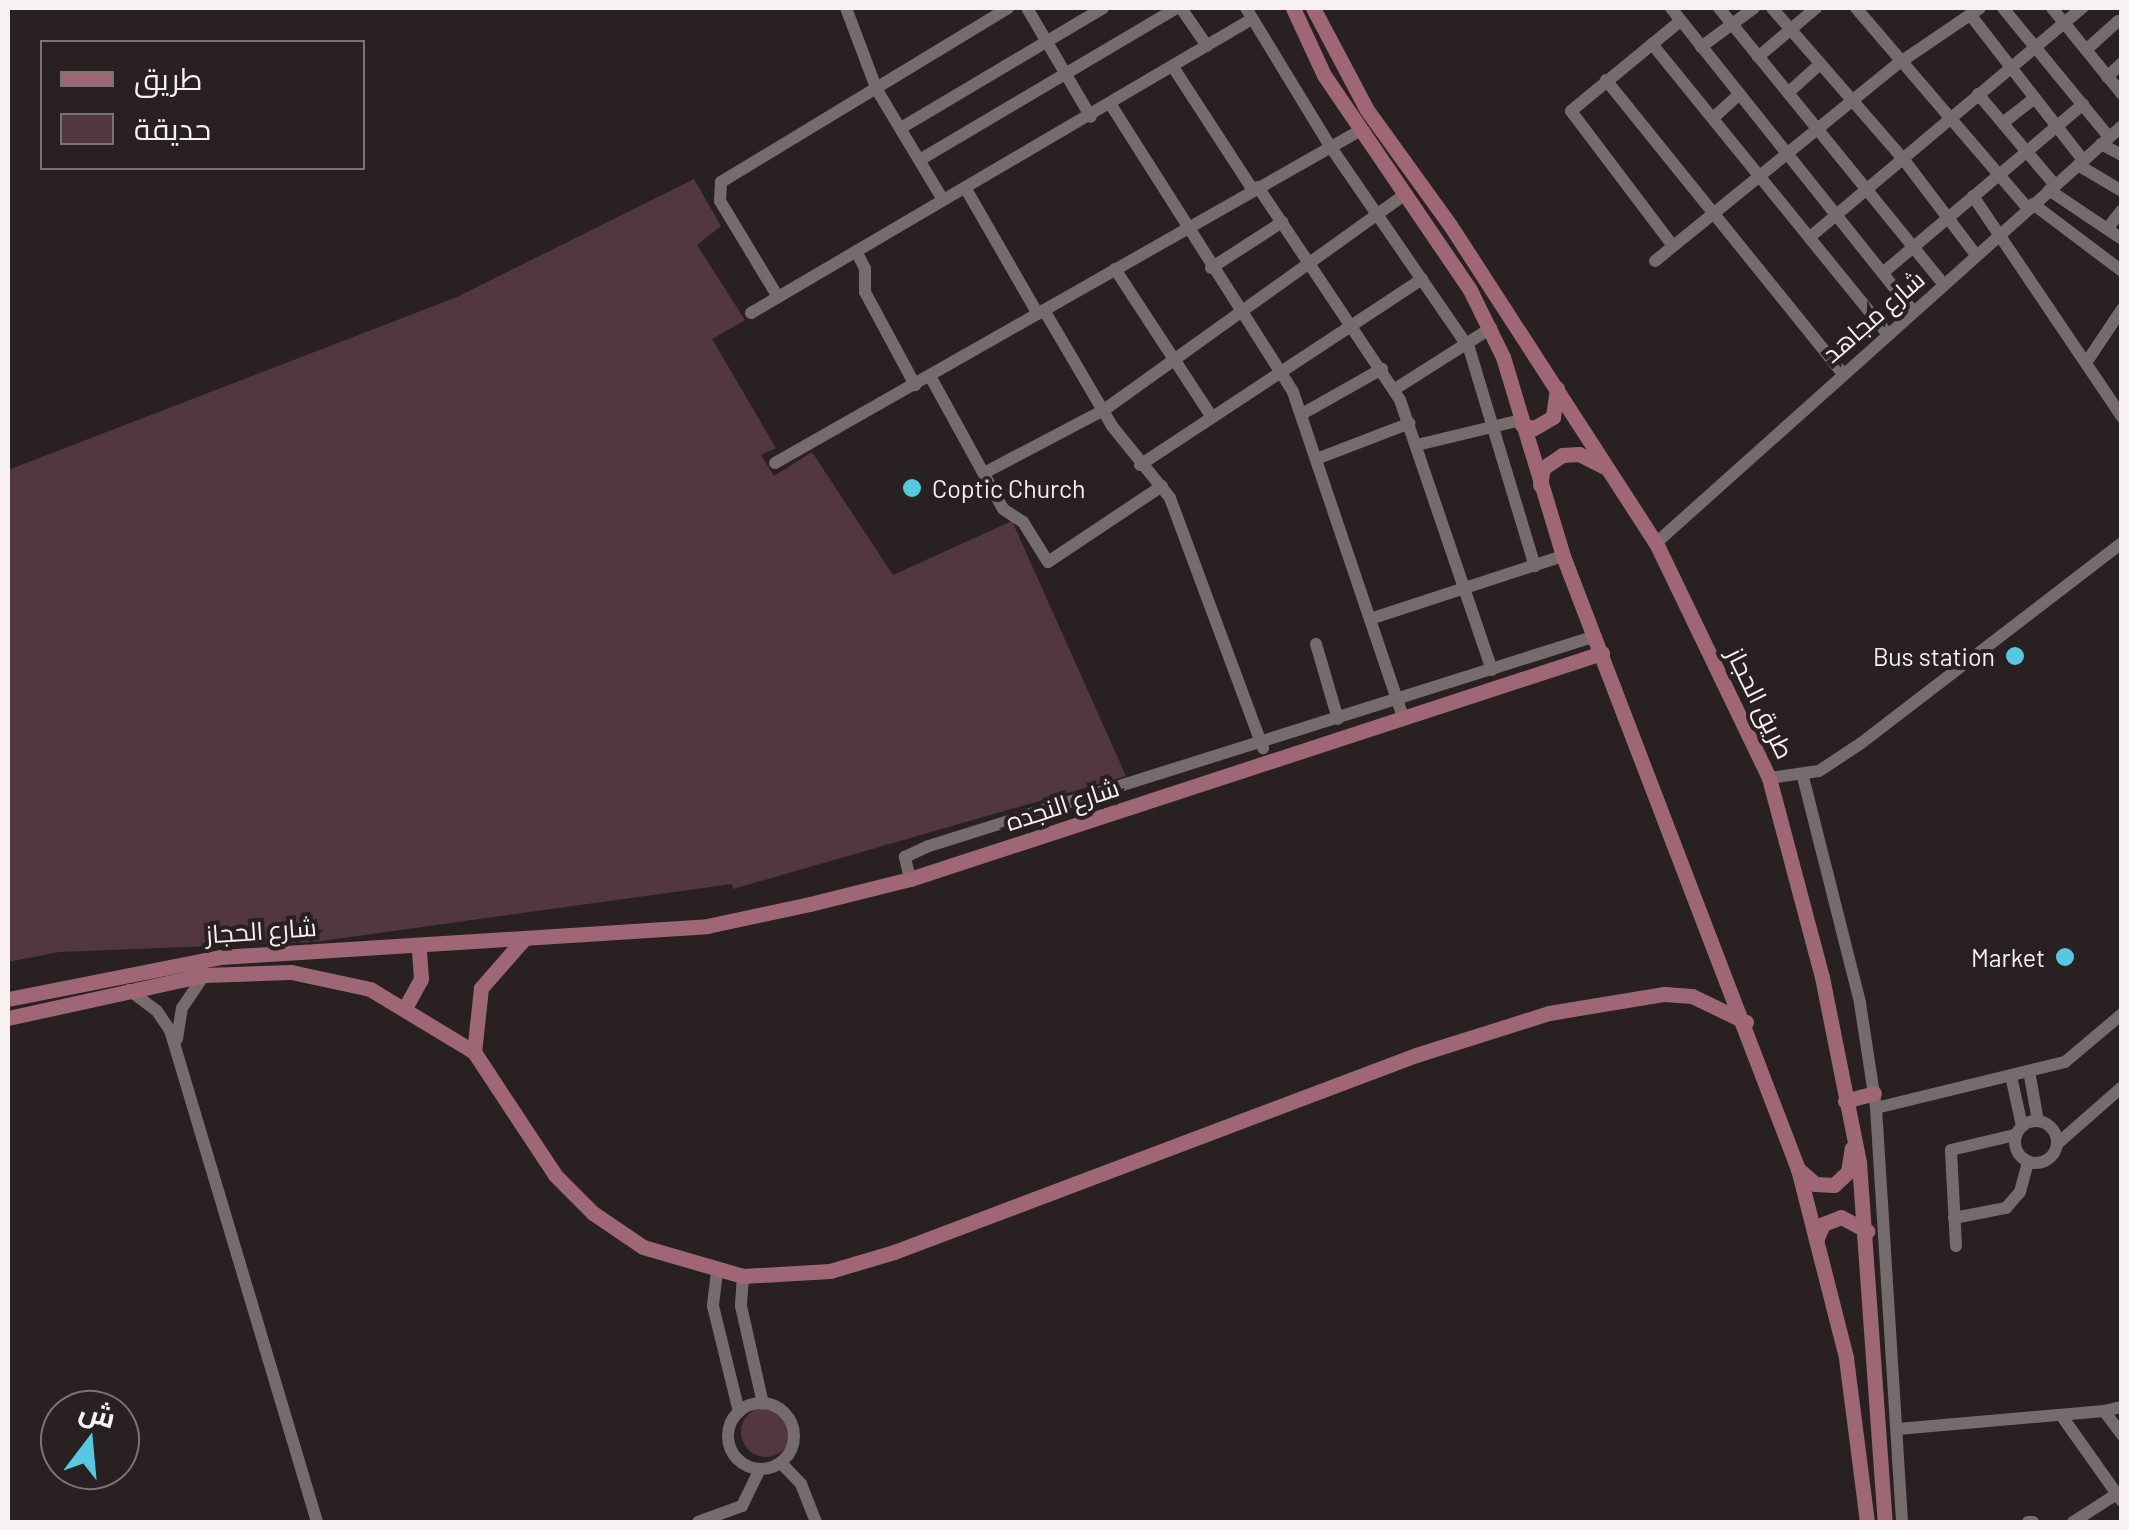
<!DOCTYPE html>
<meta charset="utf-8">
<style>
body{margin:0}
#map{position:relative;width:2129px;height:1530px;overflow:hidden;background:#292022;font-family:Barlow,Cairo,sans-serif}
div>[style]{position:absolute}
.green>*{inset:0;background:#52373e}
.round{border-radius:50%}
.minor>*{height:12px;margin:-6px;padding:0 6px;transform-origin:6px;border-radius:6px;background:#766c6e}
.minor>.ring{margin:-6px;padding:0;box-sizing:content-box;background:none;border:12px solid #766c6e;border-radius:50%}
.major>*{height:15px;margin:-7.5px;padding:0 7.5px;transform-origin:7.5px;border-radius:7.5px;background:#9f6776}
.dots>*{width:28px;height:28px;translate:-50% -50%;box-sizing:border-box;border:5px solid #292022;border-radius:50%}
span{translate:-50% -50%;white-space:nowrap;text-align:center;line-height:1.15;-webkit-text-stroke:8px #292022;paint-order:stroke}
.street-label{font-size:25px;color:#f7f1f2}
.poi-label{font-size:25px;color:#f7f1f2}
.left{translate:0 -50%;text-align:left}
.right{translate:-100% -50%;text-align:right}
.frame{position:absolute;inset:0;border:10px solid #f7f1f2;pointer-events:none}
.legend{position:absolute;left:40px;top:40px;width:325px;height:130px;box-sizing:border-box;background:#292022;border:2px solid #7b7475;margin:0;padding:12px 18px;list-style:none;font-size:30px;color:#f7f1f2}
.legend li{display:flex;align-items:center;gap:20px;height:50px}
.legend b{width:50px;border:2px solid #7b7475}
.north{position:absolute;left:40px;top:1390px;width:100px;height:100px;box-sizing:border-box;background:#292022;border:2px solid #7b7475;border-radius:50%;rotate:16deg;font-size:28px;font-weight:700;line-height:40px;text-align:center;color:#f7f1f2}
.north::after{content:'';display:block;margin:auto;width:35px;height:45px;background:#56c9e1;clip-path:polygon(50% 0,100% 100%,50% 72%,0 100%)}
</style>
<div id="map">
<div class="green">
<i style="clip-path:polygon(694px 179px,721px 226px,697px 245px,745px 320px,712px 339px,776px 448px,761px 455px,774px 476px,812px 452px,893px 575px,1012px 521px,1126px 776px,733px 889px,732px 884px,314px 942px,59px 952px,8px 962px,8px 470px,457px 297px)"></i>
<i class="round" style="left:741px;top:1407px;width:50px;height:50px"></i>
</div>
<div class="minor">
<i style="left:846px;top:8px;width:88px;rotate:69.3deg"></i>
<i style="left:877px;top:90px;width:128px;rotate:59deg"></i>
<i style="left:1027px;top:8px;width:126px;rotate:59.6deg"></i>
<i style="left:1181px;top:8px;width:46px;rotate:55.6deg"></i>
<i style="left:1246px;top:8px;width:162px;rotate:58.7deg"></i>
<i style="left:1330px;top:146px;width:245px;rotate:55.5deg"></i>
<i style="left:1469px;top:348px;width:228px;rotate:73.2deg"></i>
<i style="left:1671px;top:8px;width:388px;rotate:51.4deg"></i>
<i style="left:1719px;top:8px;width:355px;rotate:50.9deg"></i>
<i style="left:1772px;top:8px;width:201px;rotate:49deg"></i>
<i style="left:1904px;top:160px;width:119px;rotate:52.8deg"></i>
<i style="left:1856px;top:8px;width:265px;rotate:49.4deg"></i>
<i style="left:2003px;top:8px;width:167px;rotate:50.6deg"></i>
<i style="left:2052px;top:8px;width:111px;rotate:50.9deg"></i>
<i style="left:1972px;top:17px;width:181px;rotate:52.2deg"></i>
<i style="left:1652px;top:44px;width:372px;rotate:50.9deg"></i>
<i style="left:1701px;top:47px;width:66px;rotate:-36.3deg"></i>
<i style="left:2086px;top:50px;width:43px;rotate:-42.2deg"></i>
<i style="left:1758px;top:57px;width:76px;rotate:-40.2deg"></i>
<i style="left:1173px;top:67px;width:147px;rotate:57deg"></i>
<i style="left:2107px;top:77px;width:21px;rotate:-43deg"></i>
<i style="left:1606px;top:80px;width:376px;rotate:51.1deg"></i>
<i style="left:1789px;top:92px;width:42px;rotate:-42.1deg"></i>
<i style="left:1978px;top:94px;width:119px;rotate:49.8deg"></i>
<i style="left:1111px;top:105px;width:340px;rotate:57.6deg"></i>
<i style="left:1293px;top:392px;width:346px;rotate:71.3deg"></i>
<i style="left:1713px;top:118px;width:36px;rotate:-42deg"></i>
<i style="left:2004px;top:122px;width:37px;rotate:-38deg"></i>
<i style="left:901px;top:128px;width:235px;rotate:-30.7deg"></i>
<i style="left:2101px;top:144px;width:24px;rotate:28deg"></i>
<i style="left:923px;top:158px;width:295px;rotate:-30.6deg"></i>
<i style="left:2078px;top:165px;width:51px;rotate:30.6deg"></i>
<i style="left:1258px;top:187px;width:256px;rotate:56.3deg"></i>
<i style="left:1400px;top:400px;width:285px;rotate:71.2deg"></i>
<i style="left:966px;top:189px;width:144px;rotate:60.1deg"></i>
<i style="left:2049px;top:190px;width:88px;rotate:33.9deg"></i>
<i style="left:1973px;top:196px;width:267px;rotate:56deg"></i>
<i style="left:2033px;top:204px;width:111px;rotate:37deg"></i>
<i style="left:2107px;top:229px;width:24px;rotate:-52deg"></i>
<i style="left:1810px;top:237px;width:356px;rotate:-40.1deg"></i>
<i style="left:1673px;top:246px;width:169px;rotate:-127.1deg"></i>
<i style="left:1571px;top:111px;width:141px;rotate:-39.5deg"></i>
<i style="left:856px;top:251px;width:20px;rotate:63deg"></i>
<i style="left:865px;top:269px;width:23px;rotate:90deg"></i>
<i style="left:865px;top:292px;width:106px;rotate:61.7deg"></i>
<i style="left:1655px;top:261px;width:314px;rotate:-39.1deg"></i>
<i style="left:1899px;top:63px;width:98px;rotate:-34.2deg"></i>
<i style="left:1211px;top:268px;width:85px;rotate:-32.9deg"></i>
<i style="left:1115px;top:269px;width:177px;rotate:56.8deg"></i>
<i style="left:1885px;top:271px;width:259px;rotate:-40.1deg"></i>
<i style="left:778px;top:297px;width:112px;rotate:-121.1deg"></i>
<i style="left:720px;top:201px;width:19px;rotate:-87deg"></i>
<i style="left:721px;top:182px;width:336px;rotate:-31.2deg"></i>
<i style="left:1044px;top:310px;width:134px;rotate:59.6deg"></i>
<i style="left:1112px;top:426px;width:92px;rotate:51.1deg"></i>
<i style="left:1170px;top:498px;width:267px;rotate:69.6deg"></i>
<i style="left:751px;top:313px;width:581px;rotate:-30.41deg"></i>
<i style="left:2088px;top:360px;width:61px;rotate:-56.3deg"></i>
<i style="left:930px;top:376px;width:152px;rotate:61.2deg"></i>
<i style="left:1003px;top:509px;width:24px;rotate:33deg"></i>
<i style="left:1023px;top:522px;width:47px;rotate:58deg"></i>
<i style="left:1048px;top:562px;width:137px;rotate:-33.7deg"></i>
<i style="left:1395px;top:389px;width:114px;rotate:-32.4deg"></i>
<i style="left:1302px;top:414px;width:92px;rotate:-29.4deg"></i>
<i style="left:1417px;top:445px;width:107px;rotate:-13.5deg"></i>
<i style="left:1319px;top:458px;width:97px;rotate:-21deg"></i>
<i style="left:775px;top:463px;width:674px;rotate:-29.61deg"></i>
<i style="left:1140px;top:465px;width:338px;rotate:-33.4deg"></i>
<i style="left:984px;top:473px;width:136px;rotate:-27.7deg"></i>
<i style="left:1104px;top:410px;width:369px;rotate:-35.6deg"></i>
<i style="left:1656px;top:543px;width:625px;rotate:-41.82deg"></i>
<i style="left:1370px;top:619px;width:203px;rotate:-18.1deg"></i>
<i style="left:1316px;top:644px;width:78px;rotate:73.7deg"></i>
<i style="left:1803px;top:777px;width:233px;rotate:75.8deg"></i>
<i style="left:1860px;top:1003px;width:106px;rotate:81.3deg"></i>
<i style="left:1876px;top:1108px;width:415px;rotate:86.4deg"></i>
<i style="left:1769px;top:778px;width:50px;rotate:-8deg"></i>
<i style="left:1819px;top:771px;width:49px;rotate:-33.4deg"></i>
<i style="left:1860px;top:744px;width:330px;rotate:-37.5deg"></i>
<i style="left:910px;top:879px;width:23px;rotate:-103deg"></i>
<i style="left:905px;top:857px;width:26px;rotate:-25deg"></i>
<i style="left:929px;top:846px;width:699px;rotate:-17.48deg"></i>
<i style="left:129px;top:990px;width:35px;rotate:37deg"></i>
<i style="left:157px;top:1011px;width:23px;rotate:56deg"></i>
<i style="left:170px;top:1030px;width:513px;rotate:73.36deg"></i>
<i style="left:177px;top:1039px;width:31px;rotate:-81deg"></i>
<i style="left:182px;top:1008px;width:40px;rotate:-56deg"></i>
<i style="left:2029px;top:1071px;width:51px;rotate:79.8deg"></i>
<i style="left:2011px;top:1076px;width:51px;rotate:77.6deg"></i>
<i style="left:1876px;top:1108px;width:195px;rotate:-13.7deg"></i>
<i style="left:2065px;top:1062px;width:75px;rotate:-40.1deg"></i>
<i class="ring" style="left:2015px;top:1121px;width:30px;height:30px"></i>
<i style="left:2057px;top:1144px;width:86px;rotate:-41.2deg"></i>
<i style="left:1954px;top:1218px;width:53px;rotate:-10.9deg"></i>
<i style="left:2006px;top:1208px;width:21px;rotate:-49deg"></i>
<i style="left:2020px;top:1192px;width:31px;rotate:-75deg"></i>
<i style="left:1956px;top:1246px;width:96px;rotate:-93deg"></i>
<i style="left:1951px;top:1150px;width:66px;rotate:-13.2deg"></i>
<i style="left:717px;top:1272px;width:34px;rotate:97deg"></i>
<i style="left:713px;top:1306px;width:109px;rotate:76.2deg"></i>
<i style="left:743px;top:1276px;width:30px;rotate:94deg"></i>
<i style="left:741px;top:1306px;width:100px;rotate:77.3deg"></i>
<i class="ring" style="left:728px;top:1403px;width:54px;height:54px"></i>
<i style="left:2104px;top:1411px;width:18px;rotate:-13deg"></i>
<i style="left:2061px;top:1415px;width:105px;rotate:54.7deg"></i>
<i style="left:1898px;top:1429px;width:207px;rotate:-5deg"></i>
<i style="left:2104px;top:1411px;width:30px;rotate:53deg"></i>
<i style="left:781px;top:1463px;width:29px;rotate:46deg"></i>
<i style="left:801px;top:1484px;width:41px;rotate:68.5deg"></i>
<i style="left:698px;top:1522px;width:47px;rotate:-20deg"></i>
<i style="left:742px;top:1506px;width:41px;rotate:-64.1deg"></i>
<i style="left:2028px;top:1522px;width:5px"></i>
<i style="left:2073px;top:1522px;width:52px;rotate:-32.5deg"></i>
</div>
<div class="major">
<i style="left:1293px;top:8px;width:74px;rotate:65.2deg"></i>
<i style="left:1324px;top:75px;width:260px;rotate:55.8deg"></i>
<i style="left:1470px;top:290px;width:75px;rotate:63.8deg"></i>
<i style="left:1503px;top:357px;width:208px;rotate:73.2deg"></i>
<i style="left:1563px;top:556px;width:657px;rotate:69.03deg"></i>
<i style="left:1798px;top:1169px;width:195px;rotate:75.7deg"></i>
<i style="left:1846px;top:1358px;width:165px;rotate:82.7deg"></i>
<i style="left:1313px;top:8px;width:115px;rotate:62.1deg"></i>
<i style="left:1367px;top:110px;width:142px;rotate:54.2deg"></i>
<i style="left:1450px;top:225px;width:379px;rotate:57.1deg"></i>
<i style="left:1656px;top:543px;width:261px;rotate:64.3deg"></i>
<i style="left:1769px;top:778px;width:206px;rotate:75.1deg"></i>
<i style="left:1822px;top:977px;width:190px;rotate:78.7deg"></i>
<i style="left:1859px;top:1163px;width:360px;rotate:85.9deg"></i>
<i style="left:1522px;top:425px;width:12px;rotate:14deg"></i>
<i style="left:1534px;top:428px;width:22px;rotate:-30deg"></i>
<i style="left:1553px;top:417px;width:29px;rotate:-82deg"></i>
<i style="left:1540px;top:485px;width:17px;rotate:-80deg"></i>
<i style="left:1543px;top:468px;width:23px;rotate:-34deg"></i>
<i style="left:1562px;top:455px;width:17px;rotate:-3deg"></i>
<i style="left:1579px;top:454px;width:29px;rotate:27deg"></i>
<i style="left:523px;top:940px;width:64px;rotate:131.2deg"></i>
<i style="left:481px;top:988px;width:64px;rotate:96.2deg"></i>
<i style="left:474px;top:1052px;width:147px;rotate:56.6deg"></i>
<i style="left:555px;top:1175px;width:54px;rotate:45deg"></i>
<i style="left:593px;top:1213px;width:60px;rotate:34.2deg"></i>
<i style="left:643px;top:1247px;width:104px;rotate:16.2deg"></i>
<i style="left:743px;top:1276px;width:87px;rotate:-3.3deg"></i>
<i style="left:830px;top:1271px;width:67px;rotate:-16.5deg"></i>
<i style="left:894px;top:1252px;width:558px;rotate:-20.68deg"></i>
<i style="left:1416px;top:1055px;width:139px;rotate:-17.5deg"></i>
<i style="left:1549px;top:1013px;width:117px;rotate:-9.4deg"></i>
<i style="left:1664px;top:994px;width:28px;rotate:4deg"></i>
<i style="left:1692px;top:996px;width:60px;rotate:25.7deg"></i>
<i style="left:8px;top:999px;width:216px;rotate:-11.2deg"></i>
<i style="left:220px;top:957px;width:488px;rotate:-3.6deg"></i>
<i style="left:707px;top:926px;width:105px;rotate:-12.1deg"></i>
<i style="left:810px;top:904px;width:103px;rotate:-14deg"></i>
<i style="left:910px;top:879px;width:728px;rotate:-18.09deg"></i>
<i style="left:406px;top:1006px;width:31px;rotate:-61deg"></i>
<i style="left:421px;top:979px;width:32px;rotate:-94deg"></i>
<i style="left:8px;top:1018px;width:201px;rotate:-12.4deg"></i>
<i style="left:204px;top:975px;width:87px;rotate:-2deg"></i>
<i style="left:291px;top:972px;width:81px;rotate:12.1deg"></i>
<i style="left:370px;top:989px;width:122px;rotate:31.2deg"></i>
<i style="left:1845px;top:1101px;width:30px;rotate:-15deg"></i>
<i style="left:1798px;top:1169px;width:23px;rotate:41deg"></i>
<i style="left:1815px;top:1184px;width:19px;rotate:3deg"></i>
<i style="left:1834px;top:1185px;width:19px;rotate:-43deg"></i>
<i style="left:1848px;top:1172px;width:24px;rotate:-81deg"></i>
<i style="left:1817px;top:1238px;width:15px;rotate:-67deg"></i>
<i style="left:1823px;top:1224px;width:19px;rotate:-21deg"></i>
<i style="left:1841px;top:1217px;width:30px;rotate:28deg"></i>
</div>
<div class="dots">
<i style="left:912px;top:488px;background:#56c9e1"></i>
<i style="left:2015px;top:656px;background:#56c9e1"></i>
<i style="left:2065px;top:957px;background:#56c9e1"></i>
</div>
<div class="street-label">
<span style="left:1873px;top:316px;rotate:-41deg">شارع مجاهد</span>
<span style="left:1761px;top:703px;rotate:64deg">طريق الحجاز</span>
<span style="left:1062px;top:804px;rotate:-18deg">شارع النجده</span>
<span style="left:261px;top:930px;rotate:-4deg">شارع الحجاز</span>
</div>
<div class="poi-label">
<span class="left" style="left:932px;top:488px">Coptic Church</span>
<span class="right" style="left:1995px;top:656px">Bus station</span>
<span class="right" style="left:2045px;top:957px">Market</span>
</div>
<div class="frame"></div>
<ul class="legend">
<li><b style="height:12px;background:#9f6776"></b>طريق</li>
<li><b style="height:28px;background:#52373e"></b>حديقة</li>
</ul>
<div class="north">ش</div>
</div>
